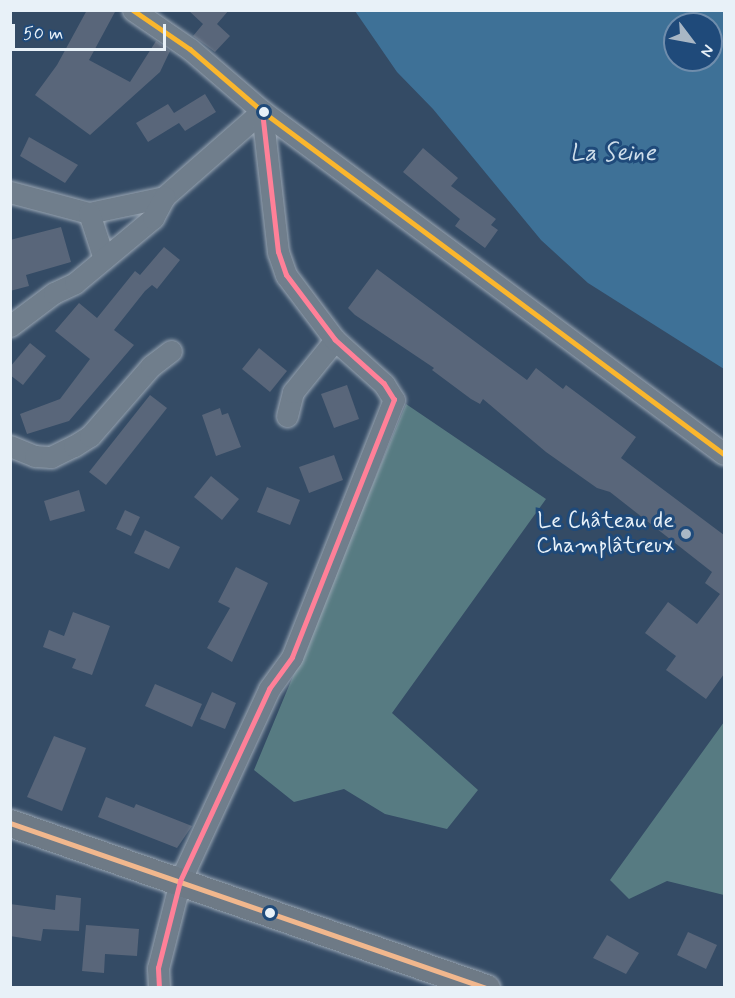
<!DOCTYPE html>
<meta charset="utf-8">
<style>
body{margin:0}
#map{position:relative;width:735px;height:998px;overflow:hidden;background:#344b65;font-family:Mynerve,sans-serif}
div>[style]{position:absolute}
.green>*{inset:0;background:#577b82}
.water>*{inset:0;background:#3e7197}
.building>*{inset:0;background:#59667a}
.roads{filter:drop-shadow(0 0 2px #9aa6b3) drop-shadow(0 0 2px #9aa6b3)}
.minor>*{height:21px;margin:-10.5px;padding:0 10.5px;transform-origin:10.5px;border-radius:10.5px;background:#707e8c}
.major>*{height:27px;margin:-13.5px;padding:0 13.5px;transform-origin:13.5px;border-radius:13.5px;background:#6e7a86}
.bus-1>*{height:4.5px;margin:-2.25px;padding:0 2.25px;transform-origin:2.25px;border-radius:2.25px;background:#fab62d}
.bus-2>*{height:4.5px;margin:-2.25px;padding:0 2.25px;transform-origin:2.25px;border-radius:2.25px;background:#f1b78d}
.bus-3>*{height:4.5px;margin:-2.25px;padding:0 2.25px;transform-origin:2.25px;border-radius:2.25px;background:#ff8098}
.dots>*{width:16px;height:16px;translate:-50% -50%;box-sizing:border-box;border:3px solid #1f4a7a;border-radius:50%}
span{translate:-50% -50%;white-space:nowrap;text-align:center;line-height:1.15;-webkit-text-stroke:6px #1f4a7a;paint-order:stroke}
.poi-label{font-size:22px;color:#e8f1f8}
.right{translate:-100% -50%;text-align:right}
.water-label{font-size:24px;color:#cfdeea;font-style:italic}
.frame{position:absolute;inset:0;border:12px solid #e8f1f8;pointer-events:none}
.north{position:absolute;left:663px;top:12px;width:60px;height:60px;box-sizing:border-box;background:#1f4a7a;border:2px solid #6f8dac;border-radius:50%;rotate:122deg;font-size:16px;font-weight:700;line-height:24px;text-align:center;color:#e8f1f8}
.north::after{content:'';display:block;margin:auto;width:21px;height:27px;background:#a9b7c5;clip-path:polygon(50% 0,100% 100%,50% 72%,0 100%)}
.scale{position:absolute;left:12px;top:24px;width:154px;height:27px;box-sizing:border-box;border:3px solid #e8f1f8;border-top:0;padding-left:8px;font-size:18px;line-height:21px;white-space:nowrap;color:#e8f1f8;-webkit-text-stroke:4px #1f4a7a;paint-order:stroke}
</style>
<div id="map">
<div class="green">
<i style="clip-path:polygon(406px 404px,546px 499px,392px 713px,478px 790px,447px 829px,385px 814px,344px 789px,294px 802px,254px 770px)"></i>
<i style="clip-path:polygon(724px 722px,724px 895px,667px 881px,629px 899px,610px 880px)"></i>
</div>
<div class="water">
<i style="clip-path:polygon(evenodd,355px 11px,724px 11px,724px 369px,588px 283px,541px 240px,433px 109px,397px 72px,355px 11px,675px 24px,711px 24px,711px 60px,675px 60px,675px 24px)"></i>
</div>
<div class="building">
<i style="clip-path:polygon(87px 10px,116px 10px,89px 60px,130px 82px,156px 41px,170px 51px,160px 72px,90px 135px,35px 95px,57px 65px)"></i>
<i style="clip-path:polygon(188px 10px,229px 10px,217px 24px,230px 36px,215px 52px,193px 36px,203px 24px)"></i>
<i style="clip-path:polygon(205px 94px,216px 112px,185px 131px,179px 123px,148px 142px,136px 123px,168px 104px,174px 113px)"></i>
<i style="clip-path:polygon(29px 137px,78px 165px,65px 183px,20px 156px)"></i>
<i style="clip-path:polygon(423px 148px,458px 178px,451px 186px,496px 219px,491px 225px,498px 230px,485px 248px,455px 226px,460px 219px,403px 172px)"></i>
<i style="clip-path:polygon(61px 227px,71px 262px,26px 275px,29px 286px,10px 291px,10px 240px)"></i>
<i style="clip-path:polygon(164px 247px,180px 260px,157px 289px,152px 285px,145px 291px,114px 330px,134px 345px,69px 421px,27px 434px,20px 414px,60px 399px,90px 359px,55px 331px,79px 303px,97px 318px,135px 271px,140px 275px)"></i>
<i style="clip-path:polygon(377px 269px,527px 380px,536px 368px,563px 389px,566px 385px,636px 437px,621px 458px,724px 535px,724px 674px,706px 699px,666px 670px,676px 656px,645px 633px,668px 602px,697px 624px,720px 594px,705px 583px,712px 572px,610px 492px,597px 488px,546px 452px,483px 399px,480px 404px,471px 399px,432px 370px,434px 368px,355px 315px,348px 308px)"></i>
<i style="clip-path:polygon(30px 343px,46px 356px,23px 385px,10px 375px,10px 367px)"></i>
<i style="clip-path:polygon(259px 348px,287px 371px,270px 392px,242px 369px)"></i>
<i style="clip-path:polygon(347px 385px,359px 419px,334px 428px,321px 394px)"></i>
<i style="clip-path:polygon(150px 395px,167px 408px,106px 485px,89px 472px)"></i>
<i style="clip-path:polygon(220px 408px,222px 415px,228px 413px,241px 447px,216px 456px,202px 415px)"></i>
<i style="clip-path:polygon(334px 455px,343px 480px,309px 493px,299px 467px)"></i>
<i style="clip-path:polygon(211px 476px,239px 499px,222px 520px,194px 497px)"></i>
<i style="clip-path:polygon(267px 487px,300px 500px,290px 525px,257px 512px)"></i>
<i style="clip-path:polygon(79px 490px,85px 511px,50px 521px,44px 501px)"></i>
<i style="clip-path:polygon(125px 510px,140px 517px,131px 536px,116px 529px)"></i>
<i style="clip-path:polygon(145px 530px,180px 547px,169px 569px,134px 553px)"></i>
<i style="clip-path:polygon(236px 567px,268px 583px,232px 662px,207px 648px,230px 608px,218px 602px)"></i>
<i style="clip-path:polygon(73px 612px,110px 626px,92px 675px,72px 668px,76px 659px,43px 647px,49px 630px,64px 636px)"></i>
<i style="clip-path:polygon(155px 684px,202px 704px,192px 727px,145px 706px)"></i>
<i style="clip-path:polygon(212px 692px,236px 703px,225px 729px,200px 719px)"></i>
<i style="clip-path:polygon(54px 736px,86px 748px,62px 811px,27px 797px)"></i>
<i style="clip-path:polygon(106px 797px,134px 808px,136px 804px,192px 826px,177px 848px,98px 817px)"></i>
<i style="clip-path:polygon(56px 895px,81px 898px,79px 931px,43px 929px,41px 941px,10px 936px,10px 904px,55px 910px)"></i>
<i style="clip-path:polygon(86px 925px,139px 929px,137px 956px,105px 954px,104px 973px,82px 971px)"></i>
<i style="clip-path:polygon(688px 932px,717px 945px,706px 969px,677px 955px)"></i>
<i style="clip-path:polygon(607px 935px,639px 953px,626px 974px,593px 958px)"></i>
</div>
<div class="roads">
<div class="minor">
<i style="left:133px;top:10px;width:69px;rotate:34.4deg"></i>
<i style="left:190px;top:49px;width:95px;rotate:40.7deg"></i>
<i style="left:262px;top:111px;width:575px;rotate:36.59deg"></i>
<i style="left:10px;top:192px;width:82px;rotate:14.9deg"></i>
<i style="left:89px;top:213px;width:77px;rotate:-12deg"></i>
<i style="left:164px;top:197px;width:130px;rotate:-41.3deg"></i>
<i style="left:89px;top:213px;width:48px;rotate:71.9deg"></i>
<i style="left:10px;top:326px;width:55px;rotate:-36.9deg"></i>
<i style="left:54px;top:293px;width:23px;rotate:-25deg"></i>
<i style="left:75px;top:283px;width:102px;rotate:-39.8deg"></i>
<i style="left:153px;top:218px;width:24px;rotate:-62deg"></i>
<i style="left:287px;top:416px;width:25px;rotate:-76deg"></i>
<i style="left:293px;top:392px;width:67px;rotate:-51.1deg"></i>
<i style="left:10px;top:446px;width:27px;rotate:22deg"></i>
<i style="left:35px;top:456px;width:16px;rotate:4deg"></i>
<i style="left:51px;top:457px;width:25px;rotate:-26deg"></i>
<i style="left:74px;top:446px;width:19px;rotate:-32deg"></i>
<i style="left:90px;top:436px;width:93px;rotate:-48.9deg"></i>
<i style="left:151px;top:366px;width:25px;rotate:-37deg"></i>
<i style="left:159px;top:988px;width:20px;rotate:-93deg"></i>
<i style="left:158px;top:968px;width:90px;rotate:-75.8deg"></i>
<i style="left:180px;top:881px;width:212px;rotate:-65.1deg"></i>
<i style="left:269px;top:689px;width:39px;rotate:-54deg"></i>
<i style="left:292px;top:657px;width:277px;rotate:-68.4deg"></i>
<i style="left:394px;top:400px;width:19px;rotate:-122deg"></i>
<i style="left:384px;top:384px;width:66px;rotate:-138.1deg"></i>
<i style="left:335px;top:340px;width:81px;rotate:-127deg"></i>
<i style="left:286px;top:275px;width:24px;rotate:-109deg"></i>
<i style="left:278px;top:252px;width:142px;rotate:-96.5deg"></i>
</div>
<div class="major">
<i style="left:10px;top:823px;width:504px;rotate:19.12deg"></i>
</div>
</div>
<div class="bus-1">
<i style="left:133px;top:10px;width:69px;rotate:34.4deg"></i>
<i style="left:190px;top:49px;width:95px;rotate:40.7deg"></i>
<i style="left:262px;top:111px;width:575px;rotate:36.59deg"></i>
</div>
<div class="bus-2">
<i style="left:10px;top:823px;width:504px;rotate:19.12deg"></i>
</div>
<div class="bus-3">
<i style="left:159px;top:988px;width:20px;rotate:-93deg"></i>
<i style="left:158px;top:968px;width:90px;rotate:-75.8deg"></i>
<i style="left:180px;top:881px;width:212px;rotate:-65.1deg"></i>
<i style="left:269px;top:689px;width:39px;rotate:-54deg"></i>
<i style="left:292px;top:657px;width:277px;rotate:-68.4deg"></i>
<i style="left:394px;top:400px;width:19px;rotate:-122deg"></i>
<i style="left:384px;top:384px;width:66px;rotate:-138.1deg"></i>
<i style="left:335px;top:340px;width:81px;rotate:-127deg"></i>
<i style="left:286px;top:275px;width:24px;rotate:-109deg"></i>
<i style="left:278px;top:252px;width:142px;rotate:-96.5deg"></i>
</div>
<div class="dots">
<i style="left:264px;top:112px;background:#e8f1f8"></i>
<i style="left:686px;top:534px;background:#a9b7c5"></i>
<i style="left:270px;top:913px;background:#e8f1f8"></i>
</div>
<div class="poi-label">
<span class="right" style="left:674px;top:534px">Le Château de<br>Champlâtreux</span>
</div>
<div class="water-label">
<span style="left:613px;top:154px">La Seine</span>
</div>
<div class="frame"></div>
<div class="north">N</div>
<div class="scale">50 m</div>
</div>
